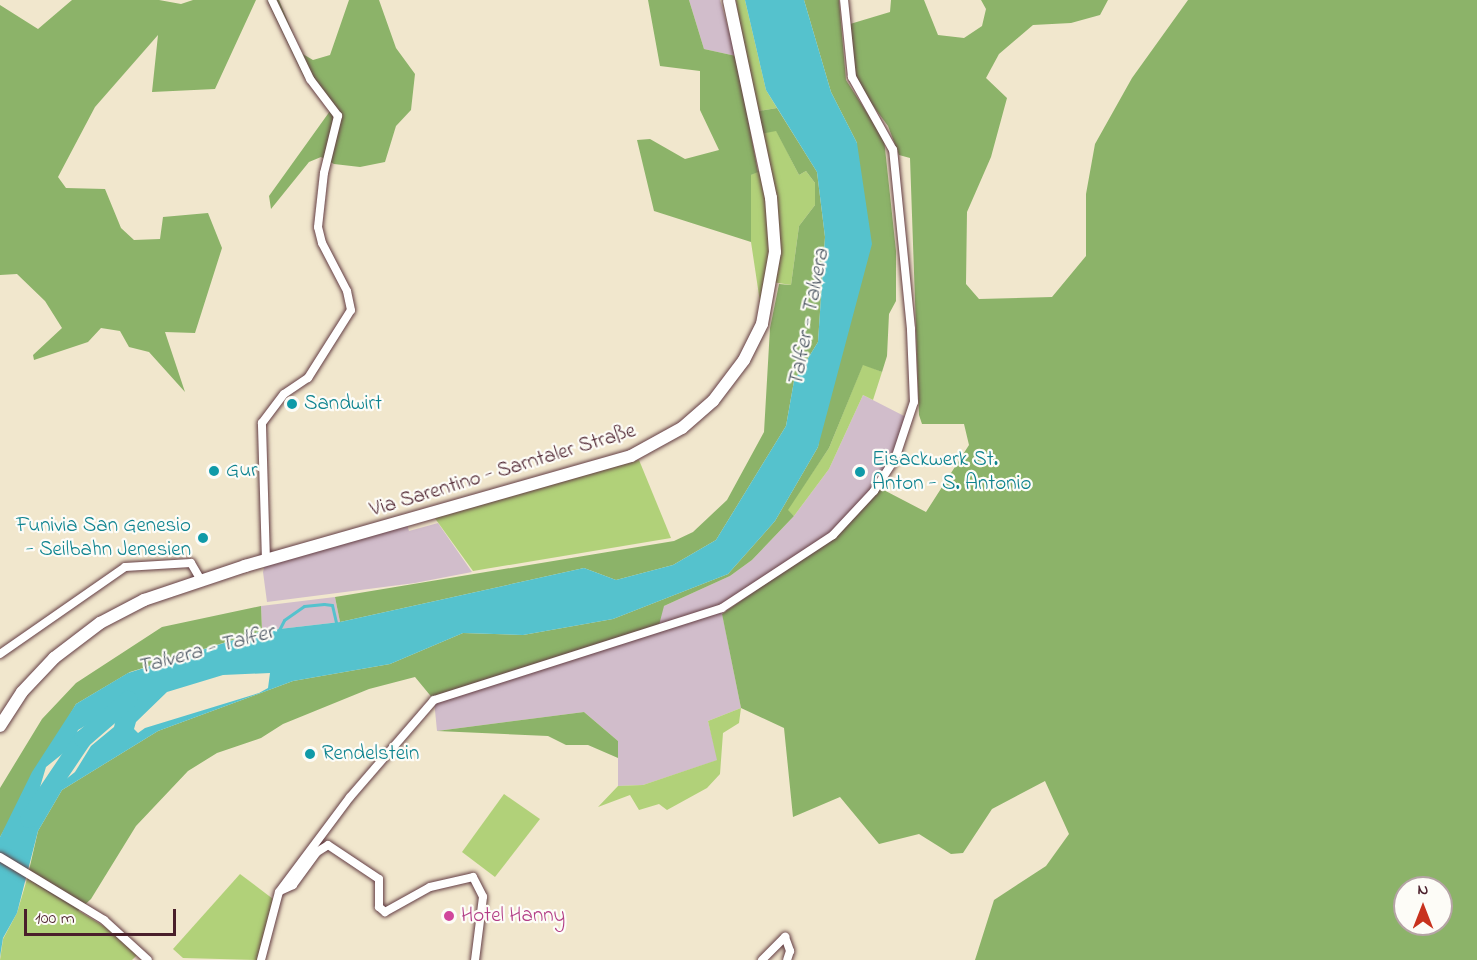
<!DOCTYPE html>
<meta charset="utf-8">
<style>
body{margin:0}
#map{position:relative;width:1477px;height:960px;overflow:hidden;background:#f1e7cd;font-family:"Indie Flower",sans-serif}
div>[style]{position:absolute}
.industrial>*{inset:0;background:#d1bdcb}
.green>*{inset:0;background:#b1d179}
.forest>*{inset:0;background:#8cb369}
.water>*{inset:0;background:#55c2cd}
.stream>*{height:3px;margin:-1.5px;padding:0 1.5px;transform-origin:1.5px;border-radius:1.5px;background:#55c2cd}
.river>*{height:18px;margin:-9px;padding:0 9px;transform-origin:9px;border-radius:9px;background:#55c2cd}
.roads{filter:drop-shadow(0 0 2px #633d43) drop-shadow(0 0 2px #633d43)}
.minor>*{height:8px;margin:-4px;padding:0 4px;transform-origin:4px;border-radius:4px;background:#fff}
.primary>*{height:12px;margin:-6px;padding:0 6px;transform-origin:6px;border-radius:6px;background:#fff}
.dots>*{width:16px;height:16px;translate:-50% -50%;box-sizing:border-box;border:3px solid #fdfcf7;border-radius:50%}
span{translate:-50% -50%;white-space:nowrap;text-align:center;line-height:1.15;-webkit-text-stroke:4.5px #fdfcf7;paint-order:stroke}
.culture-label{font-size:21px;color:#0d838f}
.left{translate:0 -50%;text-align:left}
.right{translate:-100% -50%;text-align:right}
.street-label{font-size:21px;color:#4a1f2b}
.hotel-label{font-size:21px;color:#b23c85}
.water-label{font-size:22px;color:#4e5864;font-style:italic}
.north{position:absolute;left:1393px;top:876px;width:60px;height:60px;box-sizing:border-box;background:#fdfcf7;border:2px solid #b5a4a5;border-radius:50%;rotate:0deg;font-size:16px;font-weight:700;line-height:24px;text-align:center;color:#4a1f2b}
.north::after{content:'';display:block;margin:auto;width:21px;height:27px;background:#c8321e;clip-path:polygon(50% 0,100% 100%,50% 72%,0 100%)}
.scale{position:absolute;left:24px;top:909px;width:152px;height:27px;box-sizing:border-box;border:3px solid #4a1f2b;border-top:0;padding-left:8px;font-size:18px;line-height:21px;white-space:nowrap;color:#4a1f2b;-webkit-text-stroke:4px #fdfcf7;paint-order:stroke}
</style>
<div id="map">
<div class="industrial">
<i style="clip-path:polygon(689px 0,720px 0,736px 56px,704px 49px)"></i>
<i style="clip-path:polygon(863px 395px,910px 419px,895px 459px,857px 513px,722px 613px,741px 708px,708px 721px,718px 760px,643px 785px,618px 786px,618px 741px,584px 712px,437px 731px,434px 700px,664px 606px,730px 576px,752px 560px,794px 516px,829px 469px)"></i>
<i style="clip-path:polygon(406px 522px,409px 531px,438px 523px,472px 572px,415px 583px,267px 602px,263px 572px,266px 561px)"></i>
<i style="clip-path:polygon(335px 597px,340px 622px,262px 631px,261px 606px)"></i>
</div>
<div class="green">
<i style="clip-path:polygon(736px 0,745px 0,766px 90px,777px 108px,752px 112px)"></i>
<i style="clip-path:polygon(776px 130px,799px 175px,806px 171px,815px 183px,815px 205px,799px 226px,791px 285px,772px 282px,760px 302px,751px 242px,751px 175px,764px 168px,756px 135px)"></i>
<i style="clip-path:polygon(863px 364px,882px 372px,873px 400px,863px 395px,829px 469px,794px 516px,787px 510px,829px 448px)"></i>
<i style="clip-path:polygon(639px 460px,671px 538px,473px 571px,434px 517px)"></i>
<i style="clip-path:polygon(741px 708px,739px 723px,723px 733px,720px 774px,707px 788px,667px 810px,659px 804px,639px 810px,630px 795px,598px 807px,618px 786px,643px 785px,717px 760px,708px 721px)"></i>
<i style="clip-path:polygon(504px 794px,540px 819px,495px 877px,462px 852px)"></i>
<i style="clip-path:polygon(240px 874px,273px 899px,257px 960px,183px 958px,173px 949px)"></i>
<i style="clip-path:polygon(27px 879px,105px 927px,138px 954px,132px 960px,0 960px,3px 939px,17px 913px)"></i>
</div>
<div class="forest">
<i style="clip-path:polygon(72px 0,159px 0,181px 4px,193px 0,256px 0,215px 89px,152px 92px,158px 35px,95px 107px,58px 177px,66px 188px,105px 189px,121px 228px,134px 240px,160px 239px,163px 217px,208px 213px,222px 248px,195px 333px,165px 332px,185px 392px,149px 352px,129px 347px,120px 331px,101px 328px,88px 342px,34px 360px,33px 355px,62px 328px,45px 301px,17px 274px,0 275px,0 5px,38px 29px)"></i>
<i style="clip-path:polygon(267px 0,279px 0,301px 53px,313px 60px,330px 55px,349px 0,379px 0,396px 48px,415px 74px,411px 110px,396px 126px,385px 162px,360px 167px,334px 164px,321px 157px,309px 162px,271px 209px,269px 196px,330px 111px,304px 77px)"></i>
<i style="clip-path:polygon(648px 0,689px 0,704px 49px,736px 56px,758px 172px,751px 175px,751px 242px,654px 211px,637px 140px,650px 139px,685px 159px,719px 150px,700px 110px,700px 71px,660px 66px)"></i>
<i style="clip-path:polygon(804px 0,839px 0,846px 80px,884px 139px,896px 251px,896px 301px,889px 314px,887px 356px,882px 372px,863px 365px,829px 448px,788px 510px,794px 516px,752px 560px,730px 576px,664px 606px,658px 629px,434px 700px,415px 677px,369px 689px,283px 724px,261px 738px,217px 753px,188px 771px,136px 826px,91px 899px,78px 911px,27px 879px,38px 831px,62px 790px,158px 731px,293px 681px,390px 664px,463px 633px,523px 635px,613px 619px,728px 574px,775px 521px,818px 447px,857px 143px,831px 92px)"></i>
<i style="clip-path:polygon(evenodd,891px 0,924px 0,938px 35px,964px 38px,982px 26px,986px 9px,981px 0,1108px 0,1100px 15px,1071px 23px,1033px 25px,999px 54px,986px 78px,1007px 98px,991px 157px,967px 212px,966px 284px,979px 299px,1052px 297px,1086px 256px,1086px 194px,1095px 144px,1132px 78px,1188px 0,1477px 0,1477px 960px,975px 960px,994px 900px,1046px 866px,1069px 834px,1045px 781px,992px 809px,963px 853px,951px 854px,919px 834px,879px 844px,840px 797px,793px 817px,784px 728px,741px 708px,722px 614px,834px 536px,878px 487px,926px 512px,969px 445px,964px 424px,922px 424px,919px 415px,910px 158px,899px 155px,888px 126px,862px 91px,855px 72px,850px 24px,890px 12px,891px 0,1405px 888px,1441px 888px,1441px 924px,1405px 924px,1405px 888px)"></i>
<i style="clip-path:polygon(777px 108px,817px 172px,825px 237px,818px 342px,794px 381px,786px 426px,716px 540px,673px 565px,616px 580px,584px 568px,340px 622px,335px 597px,674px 541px,693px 532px,727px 500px,764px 432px,770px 328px,779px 284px,791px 285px,799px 226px,815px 205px,815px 183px,806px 171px,799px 175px,776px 131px,756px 135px,752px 112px)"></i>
<i style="clip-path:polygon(261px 606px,262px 631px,130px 672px,76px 704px,0 837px,0 788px,42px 719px,76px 683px,162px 627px)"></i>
<i style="clip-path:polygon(584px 712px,618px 741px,618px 758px,588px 745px,566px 745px,548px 736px,437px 731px)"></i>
</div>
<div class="water">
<i style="clip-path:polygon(evenodd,745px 0,804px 0,831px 92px,857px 143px,872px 244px,818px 447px,775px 521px,728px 574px,613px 619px,523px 635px,463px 633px,390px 664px,293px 681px,158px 731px,62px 790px,38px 831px,17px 913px,3px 938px,0 957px,0 837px,32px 772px,76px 704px,128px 673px,262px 631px,340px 622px,584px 568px,616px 580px,673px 565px,716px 540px,786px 426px,794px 381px,818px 342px,825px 237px,817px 172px,766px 90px,745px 0,270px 673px,268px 688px,259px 693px,145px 728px,138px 733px,134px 729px,136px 722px,167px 692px,223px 675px,270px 673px,745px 0,102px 716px,116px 719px,114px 727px,91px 746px,75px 772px,35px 804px,46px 767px,71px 747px,78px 730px,102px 716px)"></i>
</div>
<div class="stream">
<i style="left:279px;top:630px;width:11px;rotate:-63deg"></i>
<i style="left:284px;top:620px;width:24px;rotate:-35deg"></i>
<i style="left:304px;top:606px;width:20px;rotate:-6deg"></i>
<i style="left:324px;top:604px;width:8px;rotate:7deg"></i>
<i style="left:332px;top:605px;width:22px;rotate:77deg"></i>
</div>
<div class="river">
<i style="left:29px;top:819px;width:97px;rotate:-56deg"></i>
<i style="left:83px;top:739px;width:60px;rotate:-40.9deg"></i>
</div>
<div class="roads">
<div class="minor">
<i style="left:266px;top:561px;width:138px;rotate:-91.7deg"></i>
<i style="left:262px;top:423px;width:36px;rotate:-53deg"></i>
<i style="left:284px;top:394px;width:29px;rotate:-34deg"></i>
<i style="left:308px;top:378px;width:80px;rotate:-57.7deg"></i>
<i style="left:351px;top:310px;width:19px;rotate:-102deg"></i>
<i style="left:347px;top:291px;width:54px;rotate:-117.5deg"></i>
<i style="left:322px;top:243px;width:16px;rotate:-104deg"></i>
<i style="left:318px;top:227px;width:54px;rotate:-83.7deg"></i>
<i style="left:324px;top:173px;width:59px;rotate:-76.2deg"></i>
<i style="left:338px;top:116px;width:46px;rotate:-127.1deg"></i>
<i style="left:310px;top:79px;width:88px;rotate:-115.7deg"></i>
<i style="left:0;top:654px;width:152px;rotate:-34.8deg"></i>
<i style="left:125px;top:567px;width:66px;rotate:-3.5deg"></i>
<i style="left:191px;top:563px;width:20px;rotate:60deg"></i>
<i style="left:0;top:857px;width:122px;rotate:31.2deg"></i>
<i style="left:104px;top:920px;width:59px;rotate:42.3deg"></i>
<i style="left:282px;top:890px;width:12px;rotate:-24deg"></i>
<i style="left:293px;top:885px;width:41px;rotate:-54deg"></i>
<i style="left:317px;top:852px;width:13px;rotate:-32deg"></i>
<i style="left:328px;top:845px;width:61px;rotate:33.7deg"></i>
<i style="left:379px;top:879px;width:28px;rotate:90deg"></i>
<i style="left:379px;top:907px;width:8px;rotate:40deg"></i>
<i style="left:385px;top:912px;width:51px;rotate:-29.1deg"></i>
<i style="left:430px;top:887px;width:44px;rotate:-13.1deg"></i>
<i style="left:473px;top:877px;width:22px;rotate:63deg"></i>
<i style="left:483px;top:897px;width:64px;rotate:97.2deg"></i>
<i style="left:261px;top:960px;width:70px;rotate:-75.2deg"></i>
<i style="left:279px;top:892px;width:119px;rotate:-53.2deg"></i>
<i style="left:350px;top:797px;width:128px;rotate:-49.1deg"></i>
<i style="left:434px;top:700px;width:302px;rotate:-17.7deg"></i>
<i style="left:722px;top:608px;width:133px;rotate:-33.3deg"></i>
<i style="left:833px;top:535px;width:60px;rotate:-47deg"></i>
<i style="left:874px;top:491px;width:38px;rotate:-57deg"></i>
<i style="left:895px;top:459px;width:60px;rotate:-71.6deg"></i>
<i style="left:914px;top:402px;width:73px;rotate:-92.4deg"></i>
<i style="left:911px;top:329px;width:180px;rotate:-95.7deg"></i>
<i style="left:893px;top:150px;width:84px;rotate:-119.3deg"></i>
<i style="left:852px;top:77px;width:77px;rotate:-95.9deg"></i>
<i style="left:762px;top:960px;width:33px;rotate:-45deg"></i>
<i style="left:785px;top:937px;width:15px;rotate:70deg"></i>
<i style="left:790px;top:951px;width:9px;rotate:108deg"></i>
</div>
<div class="primary">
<i style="left:0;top:726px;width:40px;rotate:-57.1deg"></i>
<i style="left:22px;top:692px;width:47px;rotate:-46.7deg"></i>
<i style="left:54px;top:658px;width:58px;rotate:-37.3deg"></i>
<i style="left:100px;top:623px;width:50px;rotate:-27.6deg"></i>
<i style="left:144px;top:600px;width:107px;rotate:-18.6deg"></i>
<i style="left:245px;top:566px;width:401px;rotate:-15.9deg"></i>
<i style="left:631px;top:456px;width:58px;rotate:-28.8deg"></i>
<i style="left:682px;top:428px;width:41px;rotate:-41.1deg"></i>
<i style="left:713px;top:401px;width:51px;rotate:-52.9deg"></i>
<i style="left:744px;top:360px;width:40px;rotate:-63.4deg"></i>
<i style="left:762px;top:324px;width:73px;rotate:-79.8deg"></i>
<i style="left:775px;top:252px;width:54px;rotate:-94.2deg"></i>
<i style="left:771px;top:198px;width:202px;rotate:-102deg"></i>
</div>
</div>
<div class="dots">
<i style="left:292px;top:404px;background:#0f9aa8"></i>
<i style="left:214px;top:471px;background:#0f9aa8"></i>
<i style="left:860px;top:472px;background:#0f9aa8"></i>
<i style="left:203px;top:538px;background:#0f9aa8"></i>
<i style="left:310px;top:754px;background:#0f9aa8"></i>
<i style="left:449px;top:916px;background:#d1479c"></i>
</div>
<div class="culture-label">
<span class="left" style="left:304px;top:404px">Sandwirt</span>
<span class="left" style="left:872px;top:472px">Eisackwerk St.<br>Anton - S. Antonio</span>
<span class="left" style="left:226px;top:471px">Gur</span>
<span class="right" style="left:191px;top:538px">Funivia San Genesio<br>- Seilbahn Jenesien</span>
<span class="left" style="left:322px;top:754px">Rendelstein</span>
</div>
<div class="street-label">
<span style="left:503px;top:471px;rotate:-17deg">Via Sarentino - Sarntaler Straße</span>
</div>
<div class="hotel-label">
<span class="left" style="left:461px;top:916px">Hotel Hanny</span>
</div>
<div class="water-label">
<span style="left:810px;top:318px;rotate:-79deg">Talfer - Talvera</span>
<span style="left:206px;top:651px;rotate:-15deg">Talvera - Talfer</span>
</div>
<div class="north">N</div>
<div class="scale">100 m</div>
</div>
